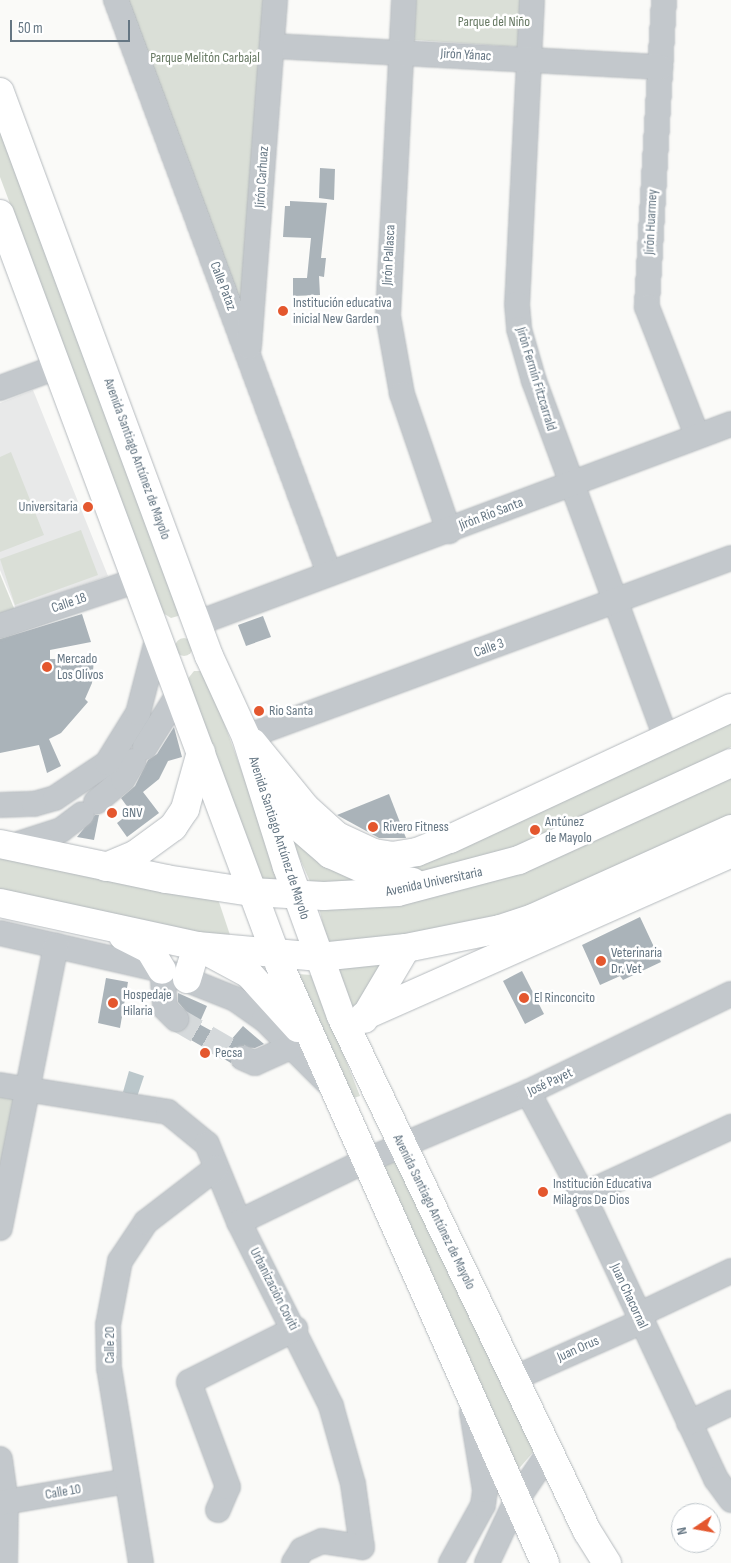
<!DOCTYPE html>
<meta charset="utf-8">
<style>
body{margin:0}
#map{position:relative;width:731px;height:1563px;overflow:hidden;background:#fafaf8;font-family:"Sofia Sans Condensed",sans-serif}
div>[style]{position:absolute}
.built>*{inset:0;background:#e8e9e9}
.green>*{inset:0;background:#dadfd7}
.round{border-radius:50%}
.water>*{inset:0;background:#bbc7cb}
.building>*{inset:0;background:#aab3b9}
.minor-tunnel>*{height:24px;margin-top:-12px;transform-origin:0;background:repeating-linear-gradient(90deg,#d5d9db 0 24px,transparent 0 36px)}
.roads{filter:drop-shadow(0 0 1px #b5babe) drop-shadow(0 0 1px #b5babe)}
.minor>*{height:24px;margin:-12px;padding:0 12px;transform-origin:12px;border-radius:12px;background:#c3c8cc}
.major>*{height:28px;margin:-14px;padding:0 14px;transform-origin:14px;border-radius:14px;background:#fff}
.dots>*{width:14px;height:14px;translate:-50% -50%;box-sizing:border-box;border:2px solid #fff;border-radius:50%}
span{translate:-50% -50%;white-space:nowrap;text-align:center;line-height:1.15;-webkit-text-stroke:5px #fff;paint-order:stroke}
.park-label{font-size:14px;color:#687a64}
.street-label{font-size:14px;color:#657683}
.poi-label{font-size:14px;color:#657683}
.left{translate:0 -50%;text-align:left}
.right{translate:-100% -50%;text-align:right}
.north{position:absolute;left:671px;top:1503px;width:50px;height:50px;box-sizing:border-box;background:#fff;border:1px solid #c1c8cd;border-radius:50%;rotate:258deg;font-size:14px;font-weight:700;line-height:20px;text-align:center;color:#657683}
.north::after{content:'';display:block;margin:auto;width:18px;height:22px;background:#e4572e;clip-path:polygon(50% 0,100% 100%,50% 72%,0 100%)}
.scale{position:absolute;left:10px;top:20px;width:120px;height:22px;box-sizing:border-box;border:2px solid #657683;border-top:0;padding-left:6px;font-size:15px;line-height:18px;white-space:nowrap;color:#657683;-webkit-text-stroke:4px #fff;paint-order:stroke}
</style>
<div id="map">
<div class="built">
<i style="clip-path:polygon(33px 390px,108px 576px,16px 609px,0 570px,0 403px)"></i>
</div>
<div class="green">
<i style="clip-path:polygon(121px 0,267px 0,249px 302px,236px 301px)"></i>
<i style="clip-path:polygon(416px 0,522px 0,519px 47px,414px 40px)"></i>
<i style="clip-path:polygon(0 120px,182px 608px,178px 616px,171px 618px,163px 613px,0 177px)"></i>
<i style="clip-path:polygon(11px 452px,44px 535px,0 552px,0 457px)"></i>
<i style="clip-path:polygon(81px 530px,98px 575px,15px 605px,0 559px)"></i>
<i style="clip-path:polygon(0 574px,16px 613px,0 617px)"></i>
<i class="round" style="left:175px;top:638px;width:18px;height:18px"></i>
<i style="clip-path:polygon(194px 671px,205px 671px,284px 886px,260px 885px,186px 681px)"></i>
<i style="clip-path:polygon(731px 720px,731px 747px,540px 839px,451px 870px,420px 876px,371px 857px)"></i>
<i style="clip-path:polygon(731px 774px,731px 817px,502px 921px,328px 948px,319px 907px,378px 903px)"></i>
<i style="clip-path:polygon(281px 816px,377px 884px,312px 886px)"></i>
<i style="clip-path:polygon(0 854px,217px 896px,232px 941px,0 895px)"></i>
<i style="clip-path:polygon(384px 962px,361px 1007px,351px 1013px,330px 966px)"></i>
<i style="clip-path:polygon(297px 974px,312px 975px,360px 1096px,347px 1100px)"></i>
<i style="clip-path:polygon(0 1092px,19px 1096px,0 1188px)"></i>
<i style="clip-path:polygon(397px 1156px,535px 1450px,516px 1472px,375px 1165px)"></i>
</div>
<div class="water">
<i style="clip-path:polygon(129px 1071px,144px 1076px,137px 1097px,123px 1092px)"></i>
</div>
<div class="building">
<i style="clip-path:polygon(320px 168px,335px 169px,334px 200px,319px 198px)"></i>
<i style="clip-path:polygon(290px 201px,327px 203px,321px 258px,326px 258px,324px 277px,319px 276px,320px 295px,293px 296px,293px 278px,307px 278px,311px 238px,283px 237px,285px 206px,290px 206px)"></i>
<i style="clip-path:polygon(82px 614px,91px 642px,50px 650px,50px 659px,94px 659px,92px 683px,85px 699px,88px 702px,61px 733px,49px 739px,61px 766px,47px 773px,39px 745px,0 753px,0 639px)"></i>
<i style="clip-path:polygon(263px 616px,271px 637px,246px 646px,238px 625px)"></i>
<i style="clip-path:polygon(174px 727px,182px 757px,168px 761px,159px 779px,143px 792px,159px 813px,127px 837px,117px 823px,131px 812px,121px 798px,135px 786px,148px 760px,157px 754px)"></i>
<i style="clip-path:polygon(389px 794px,406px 838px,379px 838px,337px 815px)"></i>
<i style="clip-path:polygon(95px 815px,99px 815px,94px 840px,77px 837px)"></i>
<i style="clip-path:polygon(640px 917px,661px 962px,623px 980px,620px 976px,600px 985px,582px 945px)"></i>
<i style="clip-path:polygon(522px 971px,544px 1014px,525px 1024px,503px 981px)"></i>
<i style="clip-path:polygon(106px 978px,128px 982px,120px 1028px,98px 1023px)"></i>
<i style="clip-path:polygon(178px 993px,207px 1006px,199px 1024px,230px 1041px,243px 1026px,264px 1044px,255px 1048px,235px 1047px,231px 1063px,177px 1032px,189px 1022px,189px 1015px,178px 1002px)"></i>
</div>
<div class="minor-tunnel">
<i style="left:176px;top:1019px;width:78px;rotate:30.2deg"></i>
</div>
<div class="roads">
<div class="minor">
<i style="left:116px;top:0;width:611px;rotate:69.61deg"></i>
<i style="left:404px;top:0;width:316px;rotate:92.9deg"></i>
<i style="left:388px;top:316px;width:79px;rotate:79.8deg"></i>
<i style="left:402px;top:394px;width:145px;rotate:71.1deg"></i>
<i style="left:532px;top:0;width:304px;rotate:92.8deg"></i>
<i style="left:517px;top:304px;width:25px;rotate:85deg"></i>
<i style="left:519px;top:329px;width:54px;rotate:73.9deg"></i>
<i style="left:534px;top:381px;width:381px;rotate:69.7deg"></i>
<i style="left:664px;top:0;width:307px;rotate:93.2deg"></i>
<i style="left:647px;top:307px;width:137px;rotate:68.7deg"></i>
<i style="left:272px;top:46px;width:389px;rotate:3.1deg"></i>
<i style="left:249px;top:347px;width:348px;rotate:-85.7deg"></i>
<i style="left:0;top:388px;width:61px;rotate:-20.2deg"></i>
<i style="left:198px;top:623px;width:569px;rotate:-20.47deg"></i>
<i style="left:0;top:626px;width:145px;rotate:-18.4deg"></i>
<i style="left:246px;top:737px;width:517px;rotate:-20.26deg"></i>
<i style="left:145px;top:747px;width:64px;rotate:-57.8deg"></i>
<i style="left:96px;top:802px;width:35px;rotate:-40deg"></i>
<i style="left:123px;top:779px;width:21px;rotate:-59deg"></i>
<i style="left:0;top:805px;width:34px;rotate:-2deg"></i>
<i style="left:34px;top:804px;width:22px;rotate:-16deg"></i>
<i style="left:55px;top:798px;width:63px;rotate:-33.9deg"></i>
<i style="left:107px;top:763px;width:59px;rotate:-58.2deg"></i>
<i style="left:138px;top:713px;width:80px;rotate:-75.4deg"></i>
<i style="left:12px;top:846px;width:52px;rotate:-18.1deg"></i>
<i style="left:61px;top:830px;width:26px;rotate:-37deg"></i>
<i style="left:0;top:933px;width:166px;rotate:12.9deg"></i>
<i style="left:162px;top:970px;width:79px;rotate:21.7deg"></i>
<i style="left:235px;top:999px;width:35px;rotate:35deg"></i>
<i style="left:264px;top:1019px;width:91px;rotate:45deg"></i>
<i style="left:162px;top:970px;width:38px;rotate:85deg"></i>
<i style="left:165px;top:1008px;width:16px;rotate:45deg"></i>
<i style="left:243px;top:1058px;width:13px;rotate:23deg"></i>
<i style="left:255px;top:1063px;width:42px;rotate:-24.1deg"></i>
<i style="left:0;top:1085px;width:170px;rotate:9.1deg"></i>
<i style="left:168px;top:1112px;width:50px;rotate:39.4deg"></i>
<i style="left:207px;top:1144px;width:84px;rotate:67.7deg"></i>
<i style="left:239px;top:1222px;width:206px;rotate:63.4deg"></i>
<i style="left:331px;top:1406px;width:81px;rotate:74.2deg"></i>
<i style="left:353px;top:1484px;width:64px;rotate:81.9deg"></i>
<i style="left:362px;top:1547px;width:40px;rotate:-171.5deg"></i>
<i style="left:322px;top:1541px;width:22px;rotate:156deg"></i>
<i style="left:302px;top:1550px;width:15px;rotate:122deg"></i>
<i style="left:528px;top:1092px;width:117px;rotate:61.9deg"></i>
<i style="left:583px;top:1195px;width:314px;rotate:64.9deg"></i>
<i style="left:716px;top:1479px;width:26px;rotate:54deg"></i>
<i style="left:583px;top:1195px;width:163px;rotate:-24.7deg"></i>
<i style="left:239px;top:1222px;width:140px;rotate:-25.8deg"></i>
<i style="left:365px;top:1161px;width:177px;rotate:-22.9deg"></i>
<i style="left:528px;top:1092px;width:225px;rotate:-25.8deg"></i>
<i style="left:0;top:1228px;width:288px;rotate:-78.8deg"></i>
<i style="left:638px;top:1315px;width:103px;rotate:-25.3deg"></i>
<i style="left:515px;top:1378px;width:138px;rotate:-24deg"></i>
<i style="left:689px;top:1423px;width:47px;rotate:-25.5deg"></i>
<i style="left:0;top:1459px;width:43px;rotate:82.1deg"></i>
<i style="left:6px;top:1502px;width:61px;rotate:90.9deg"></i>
<i style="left:0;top:1503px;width:129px;rotate:-9.8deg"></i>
<i style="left:218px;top:1510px;width:25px;rotate:-67deg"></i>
<i style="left:228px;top:1487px;width:112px;rotate:-110.4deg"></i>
<i style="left:189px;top:1382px;width:119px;rotate:-26.6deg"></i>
<i style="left:141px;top:1563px;width:198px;rotate:-99.3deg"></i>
<i style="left:109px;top:1368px;width:43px;rotate:-91.3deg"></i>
<i style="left:108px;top:1325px;width:65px;rotate:-79.4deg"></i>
<i style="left:120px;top:1261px;width:47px;rotate:-56.3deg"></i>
<i style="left:146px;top:1222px;width:88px;rotate:-37.6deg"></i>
<i style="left:451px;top:1563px;width:66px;rotate:-61.1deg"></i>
<i style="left:483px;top:1505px;width:15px;rotate:-82deg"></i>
<i style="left:485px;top:1490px;width:79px;rotate:-99.5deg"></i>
<i style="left:487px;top:1563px;width:68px;rotate:-64.9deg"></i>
<i style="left:516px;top:1501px;width:60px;rotate:-55.8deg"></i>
</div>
<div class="major">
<i style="left:0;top:92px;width:601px;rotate:69.67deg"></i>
<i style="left:209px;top:656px;width:89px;rotate:65.4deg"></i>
<i style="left:246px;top:737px;width:136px;rotate:72.5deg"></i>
<i style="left:287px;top:867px;width:158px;rotate:70.1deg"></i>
<i style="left:341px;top:1016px;width:571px;rotate:64.47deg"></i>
<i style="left:587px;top:1531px;width:38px;rotate:58deg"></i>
<i style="left:0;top:214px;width:802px;rotate:69.58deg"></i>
<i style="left:280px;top:966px;width:653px;rotate:66.06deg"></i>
<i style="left:253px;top:743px;width:82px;rotate:50.9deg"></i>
<i style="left:305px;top:807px;width:43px;rotate:42.2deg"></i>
<i style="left:337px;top:836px;width:41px;rotate:24.7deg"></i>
<i style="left:374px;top:853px;width:18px;rotate:9deg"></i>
<i style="left:392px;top:856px;width:25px;rotate:-9deg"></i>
<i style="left:417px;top:852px;width:35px;rotate:-22deg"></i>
<i style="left:450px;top:839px;width:310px;rotate:-25deg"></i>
<i style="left:272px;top:794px;width:36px;rotate:53deg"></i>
<i style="left:294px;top:823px;width:48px;rotate:40.7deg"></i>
<i style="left:330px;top:854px;width:54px;rotate:24.2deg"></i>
<i style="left:379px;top:876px;width:34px;rotate:10deg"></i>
<i style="left:0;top:844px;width:170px;rotate:11.9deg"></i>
<i style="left:166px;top:879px;width:86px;rotate:8.7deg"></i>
<i style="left:251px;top:892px;width:73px;rotate:3.1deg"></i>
<i style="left:324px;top:896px;width:74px;rotate:-3.1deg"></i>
<i style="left:398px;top:892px;width:125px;rotate:-14.8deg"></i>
<i style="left:519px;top:860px;width:233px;rotate:-24.6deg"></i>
<i style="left:106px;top:867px;width:33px;rotate:-23deg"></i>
<i style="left:136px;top:854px;width:46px;rotate:-36.1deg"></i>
<i style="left:173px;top:827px;width:22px;rotate:-56deg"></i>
<i style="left:185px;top:809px;width:59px;rotate:-74.3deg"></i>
<i style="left:0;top:903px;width:202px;rotate:12.3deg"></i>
<i style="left:197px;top:946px;width:123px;rotate:5.1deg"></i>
<i style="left:320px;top:957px;width:86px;rotate:-6deg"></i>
<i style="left:406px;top:948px;width:96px;rotate:-11.4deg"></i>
<i style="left:500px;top:929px;width:35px;rotate:-18deg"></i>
<i style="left:533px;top:918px;width:217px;rotate:-24.2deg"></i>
<i style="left:123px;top:936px;width:30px;rotate:27deg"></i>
<i style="left:150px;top:950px;width:23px;rotate:59deg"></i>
<i style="left:187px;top:979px;width:34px;rotate:-73deg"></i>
<i style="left:197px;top:946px;width:59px;rotate:28.3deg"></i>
<i style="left:249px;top:974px;width:73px;rotate:47.8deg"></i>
<i style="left:364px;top:1016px;width:402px;rotate:-23.9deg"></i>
<i style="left:364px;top:1019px;width:82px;rotate:-59.4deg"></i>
</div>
</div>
<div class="dots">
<i style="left:283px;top:311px;background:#e4572e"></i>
<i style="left:88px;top:507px;background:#e4572e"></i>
<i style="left:47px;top:667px;background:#e4572e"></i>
<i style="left:259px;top:711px;background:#e4572e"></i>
<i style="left:112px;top:813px;background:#e4572e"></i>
<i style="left:373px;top:827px;background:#e4572e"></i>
<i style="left:535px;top:830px;background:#e4572e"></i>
<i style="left:601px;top:961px;background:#e4572e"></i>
<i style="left:524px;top:998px;background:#e4572e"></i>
<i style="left:113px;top:1003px;background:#e4572e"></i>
<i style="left:205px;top:1053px;background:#e4572e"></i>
<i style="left:543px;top:1192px;background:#e4572e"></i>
</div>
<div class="park-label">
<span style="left:494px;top:22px">Parque del Niño</span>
<span style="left:205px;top:58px">Parque Melitón Carbajal</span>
</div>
<div class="street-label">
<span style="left:466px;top:55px;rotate:3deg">Jirón Yánac</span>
<span style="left:262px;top:177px;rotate:-86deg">Jirón Carhuaz</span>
<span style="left:651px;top:222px;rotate:-87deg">Jirón Huarmey</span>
<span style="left:389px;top:255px;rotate:-87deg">Jirón Pallasca</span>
<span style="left:223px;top:286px;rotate:69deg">Calle Pataz</span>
<span style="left:536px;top:379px;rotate:73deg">Jirón Fermín Fitzcarrald</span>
<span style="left:137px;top:459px;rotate:70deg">Avenida Santiago Antúnez de Mayolo</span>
<span style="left:491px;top:514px;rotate:-21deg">Jirón Río Santa</span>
<span style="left:69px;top:603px;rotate:-19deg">Calle 18</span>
<span style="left:489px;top:648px;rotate:-20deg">Calle 3</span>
<span style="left:279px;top:838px;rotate:72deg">Avenida Santiago Antúnez de Mayolo</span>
<span style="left:434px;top:882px;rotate:-12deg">Avenida Universitaria</span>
<span style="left:550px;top:1082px;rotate:-25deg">José Payet</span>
<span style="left:434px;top:1212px;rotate:64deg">Avenida Santiago Antúnez de Mayolo</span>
<span style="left:274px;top:1289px;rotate:63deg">Urbanización Coviti</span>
<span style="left:629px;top:1296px;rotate:65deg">Juan Chacornal</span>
<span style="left:110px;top:1345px;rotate:-90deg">Calle 20</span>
<span style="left:578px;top:1349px;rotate:-24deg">Juan Orus</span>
<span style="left:63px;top:1492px;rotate:-10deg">Calle 10</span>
</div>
<div class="poi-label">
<span class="left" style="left:293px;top:311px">Institución educativa<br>inicial New Garden</span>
<span class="right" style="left:78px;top:507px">Universitaria</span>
<span class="left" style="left:57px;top:667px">Mercado<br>Los Olivos</span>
<span class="left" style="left:269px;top:711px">Rio Santa</span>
<span class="left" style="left:122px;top:813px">GNV</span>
<span class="left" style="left:545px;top:830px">Antúnez<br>de Mayolo</span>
<span class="left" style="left:383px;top:827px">Rivero Fitness</span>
<span class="left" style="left:611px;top:961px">Veterinaria<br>Dr. Vet</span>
<span class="left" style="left:123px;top:1003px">Hospedaje<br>Hilaria</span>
<span class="left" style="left:534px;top:998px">El Rinconcito</span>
<span class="left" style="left:215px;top:1053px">Pecsa</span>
<span class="left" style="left:553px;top:1192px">Institución Educativa<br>Milagros De Dios</span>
</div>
<div class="north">N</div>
<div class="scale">50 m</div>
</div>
